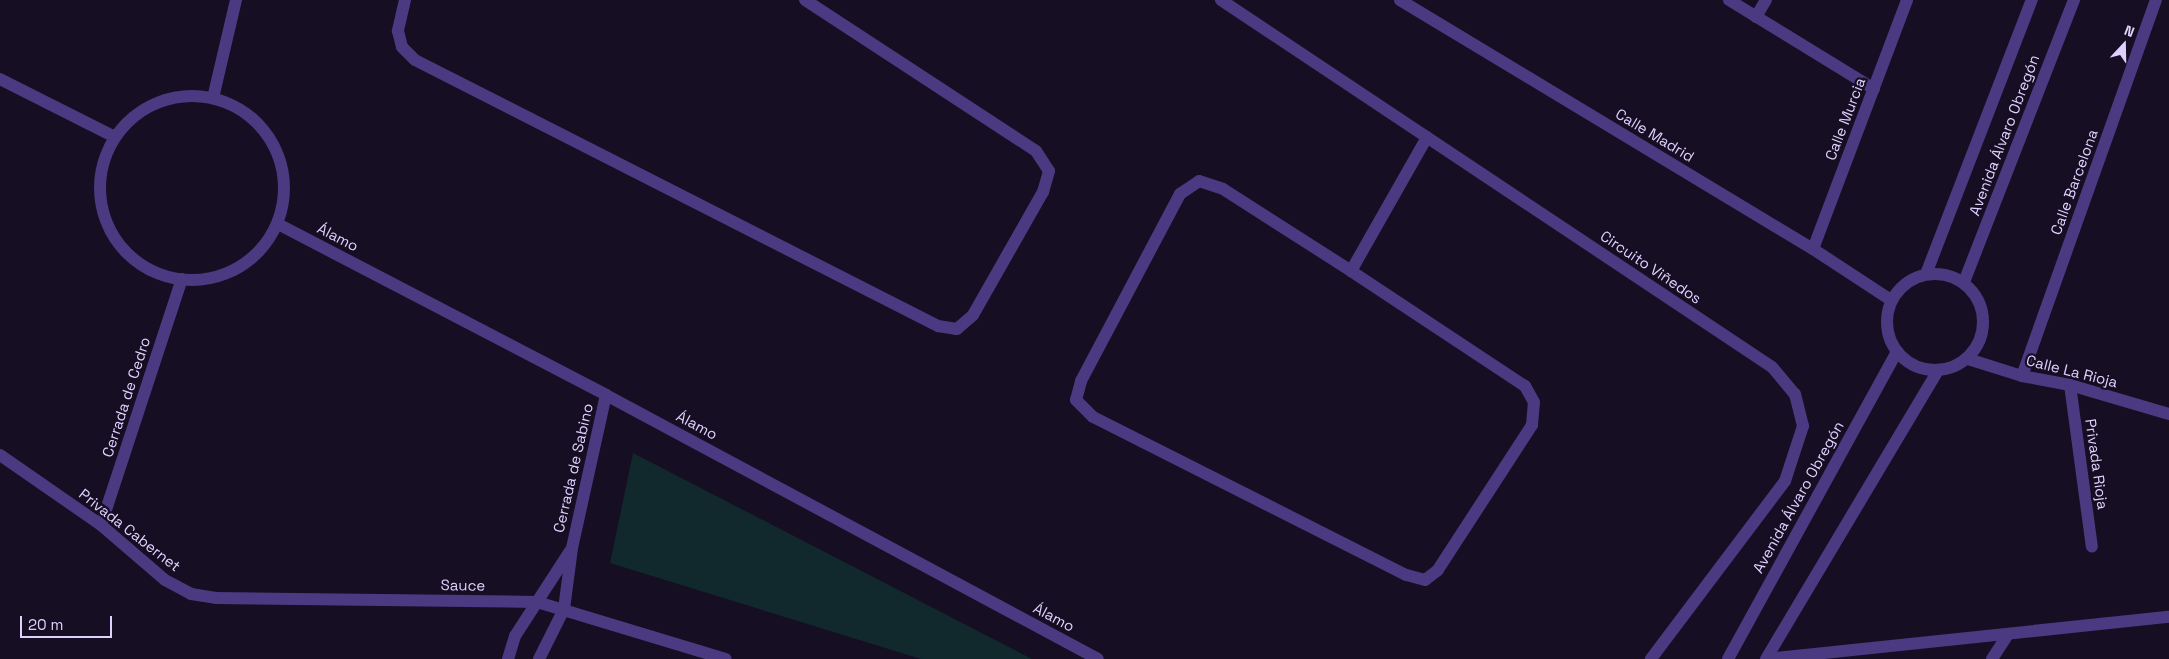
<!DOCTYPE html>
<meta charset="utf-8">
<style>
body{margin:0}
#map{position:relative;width:2169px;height:659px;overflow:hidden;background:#160e23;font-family:"Space Grotesk",sans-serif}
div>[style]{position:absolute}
.green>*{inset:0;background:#11282d}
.minor>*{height:12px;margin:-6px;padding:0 6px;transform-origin:6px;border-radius:6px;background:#4b3a81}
.minor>.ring{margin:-6px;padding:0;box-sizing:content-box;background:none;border:12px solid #4b3a81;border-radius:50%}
.tertiary>*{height:12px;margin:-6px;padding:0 6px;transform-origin:6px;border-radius:6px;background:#4b3a81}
.tertiary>.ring{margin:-6px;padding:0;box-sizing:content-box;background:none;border:12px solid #4b3a81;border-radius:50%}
span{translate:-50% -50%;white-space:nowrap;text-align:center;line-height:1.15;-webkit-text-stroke:4.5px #160e23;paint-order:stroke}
.street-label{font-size:15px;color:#dfd1fe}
.north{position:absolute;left:2099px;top:20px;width:50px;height:50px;-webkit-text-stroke:4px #160e23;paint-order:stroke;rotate:21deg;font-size:14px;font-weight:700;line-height:20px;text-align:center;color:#dfd1fe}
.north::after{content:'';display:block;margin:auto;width:18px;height:22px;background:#dfd1fe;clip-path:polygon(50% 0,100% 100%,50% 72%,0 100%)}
.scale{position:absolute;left:20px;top:616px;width:92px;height:22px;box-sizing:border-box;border:2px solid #dfd1fe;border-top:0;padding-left:6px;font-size:15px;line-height:18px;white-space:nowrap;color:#dfd1fe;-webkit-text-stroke:4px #160e23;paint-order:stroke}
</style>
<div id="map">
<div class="green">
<i style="clip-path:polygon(633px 453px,1032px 659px,921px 659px,610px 563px)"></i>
</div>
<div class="minor">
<i style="left:405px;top:0;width:32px;rotate:103deg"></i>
<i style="left:398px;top:31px;width:16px;rotate:76deg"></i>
<i style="left:402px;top:47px;width:18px;rotate:45deg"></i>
<i style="left:415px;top:60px;width:587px;rotate:26.96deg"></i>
<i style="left:938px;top:326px;width:19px;rotate:9deg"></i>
<i style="left:957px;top:329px;width:21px;rotate:-41deg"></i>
<i style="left:973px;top:315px;width:142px;rotate:-60.4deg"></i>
<i style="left:1043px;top:192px;width:22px;rotate:-74deg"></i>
<i style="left:1049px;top:171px;width:24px;rotate:-123deg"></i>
<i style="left:1036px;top:151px;width:276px;rotate:-146.8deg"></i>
<i style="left:1221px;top:0;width:662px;rotate:33.67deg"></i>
<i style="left:1772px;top:367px;width:35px;rotate:50deg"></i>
<i style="left:1795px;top:394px;width:33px;rotate:76deg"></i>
<i style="left:1803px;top:426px;width:58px;rotate:108.1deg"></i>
<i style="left:1785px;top:481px;width:223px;rotate:127deg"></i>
<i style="left:1400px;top:0;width:482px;rotate:31.1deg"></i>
<i style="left:1813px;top:249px;width:93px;rotate:33.2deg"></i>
<i style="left:1729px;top:0;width:170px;rotate:31.5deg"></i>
<i style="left:1756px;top:17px;width:20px;rotate:-60deg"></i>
<i style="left:0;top:79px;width:129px;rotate:26.8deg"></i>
<i class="ring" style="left:100px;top:96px;width:172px;height:172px"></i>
<i style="left:213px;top:98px;width:101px;rotate:-76.8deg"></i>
<i style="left:1199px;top:181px;width:25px;rotate:18deg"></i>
<i style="left:1223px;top:189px;width:152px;rotate:32.6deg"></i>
<i style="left:1351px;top:271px;width:209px;rotate:33.5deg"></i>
<i style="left:1525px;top:386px;width:18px;rotate:61deg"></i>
<i style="left:1534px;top:402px;width:23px;rotate:95deg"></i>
<i style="left:1532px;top:425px;width:173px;rotate:123deg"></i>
<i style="left:1438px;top:570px;width:16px;rotate:142deg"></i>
<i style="left:1425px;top:580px;width:20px;rotate:-165deg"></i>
<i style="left:1406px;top:575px;width:351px;rotate:-153.2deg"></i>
<i style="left:1093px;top:417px;width:24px;rotate:-135deg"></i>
<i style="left:1076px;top:400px;width:20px;rotate:-75deg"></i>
<i style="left:1081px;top:381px;width:212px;rotate:-62.1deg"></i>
<i style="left:1180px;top:194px;width:23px;rotate:-34deg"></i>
<i style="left:278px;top:224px;width:370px;rotate:27.5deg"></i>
<i style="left:606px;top:395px;width:558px;rotate:28.22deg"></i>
<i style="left:1813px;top:249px;width:266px;rotate:-69.3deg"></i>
<i style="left:1351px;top:271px;width:154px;rotate:-60.4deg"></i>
<i style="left:1968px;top:359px;width:57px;rotate:17.5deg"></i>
<i style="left:2022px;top:376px;width:49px;rotate:10.6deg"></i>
<i style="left:2070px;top:385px;width:103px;rotate:16.3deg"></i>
<i style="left:2022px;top:376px;width:399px;rotate:-70.4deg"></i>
<i style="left:2070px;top:385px;width:163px;rotate:82.3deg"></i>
<i style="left:0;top:455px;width:123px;rotate:34.7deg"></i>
<i style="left:101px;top:525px;width:84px;rotate:40.7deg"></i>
<i style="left:165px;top:580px;width:30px;rotate:28deg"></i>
<i style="left:191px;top:594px;width:25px;rotate:9deg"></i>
<i style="left:216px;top:598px;width:321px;rotate:0.7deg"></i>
<i style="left:537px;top:602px;width:197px;rotate:16.8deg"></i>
<i style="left:101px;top:525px;width:259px;rotate:-71.8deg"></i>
<i style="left:508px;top:659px;width:24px;rotate:-73deg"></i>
<i style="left:515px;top:636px;width:101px;rotate:-57.1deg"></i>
<i style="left:539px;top:659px;width:56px;rotate:-63.4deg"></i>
<i style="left:564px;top:609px;width:62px;rotate:-82.5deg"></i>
<i style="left:572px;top:548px;width:157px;rotate:-77.5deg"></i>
<i style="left:1767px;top:659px;width:404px;rotate:-6deg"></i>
<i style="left:1992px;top:659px;width:30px;rotate:-57deg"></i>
</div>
<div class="tertiary">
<i class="ring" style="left:1887px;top:274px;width:84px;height:84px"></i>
<i style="left:1926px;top:274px;width:294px;rotate:-68.9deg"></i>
<i style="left:1964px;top:282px;width:303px;rotate:-68.7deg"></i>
<i style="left:1728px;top:659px;width:351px;rotate:-61.2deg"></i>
<i style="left:1766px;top:659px;width:335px;rotate:-59.2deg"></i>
</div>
<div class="street-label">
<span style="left:1845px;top:119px;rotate:-69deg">Calle Murcia</span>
<span style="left:1655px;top:135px;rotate:31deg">Calle Madrid</span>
<span style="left:2004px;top:135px;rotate:-69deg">Avenida Álvaro Obregón</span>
<span style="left:2074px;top:182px;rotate:-70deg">Calle Barcelona</span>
<span style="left:338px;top:237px;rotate:27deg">Álamo</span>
<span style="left:1651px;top:267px;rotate:34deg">Circuito Viñedos</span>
<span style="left:2072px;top:371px;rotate:14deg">Calle La Rioja</span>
<span style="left:126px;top:397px;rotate:-72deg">Cerrada de Cedro</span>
<span style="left:697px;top:425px;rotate:28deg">Álamo</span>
<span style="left:2097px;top:464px;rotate:82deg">Privada Rioja</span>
<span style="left:573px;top:468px;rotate:-77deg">Cerrada de Sabino</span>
<span style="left:1798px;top:497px;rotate:-61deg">Avenida Álvaro Obregón</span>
<span style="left:130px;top:530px;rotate:38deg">Privada Cabernet</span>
<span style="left:463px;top:585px;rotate:1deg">Sauce</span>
<span style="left:1054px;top:617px;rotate:28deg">Álamo</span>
</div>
<div class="north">N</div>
<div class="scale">20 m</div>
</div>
